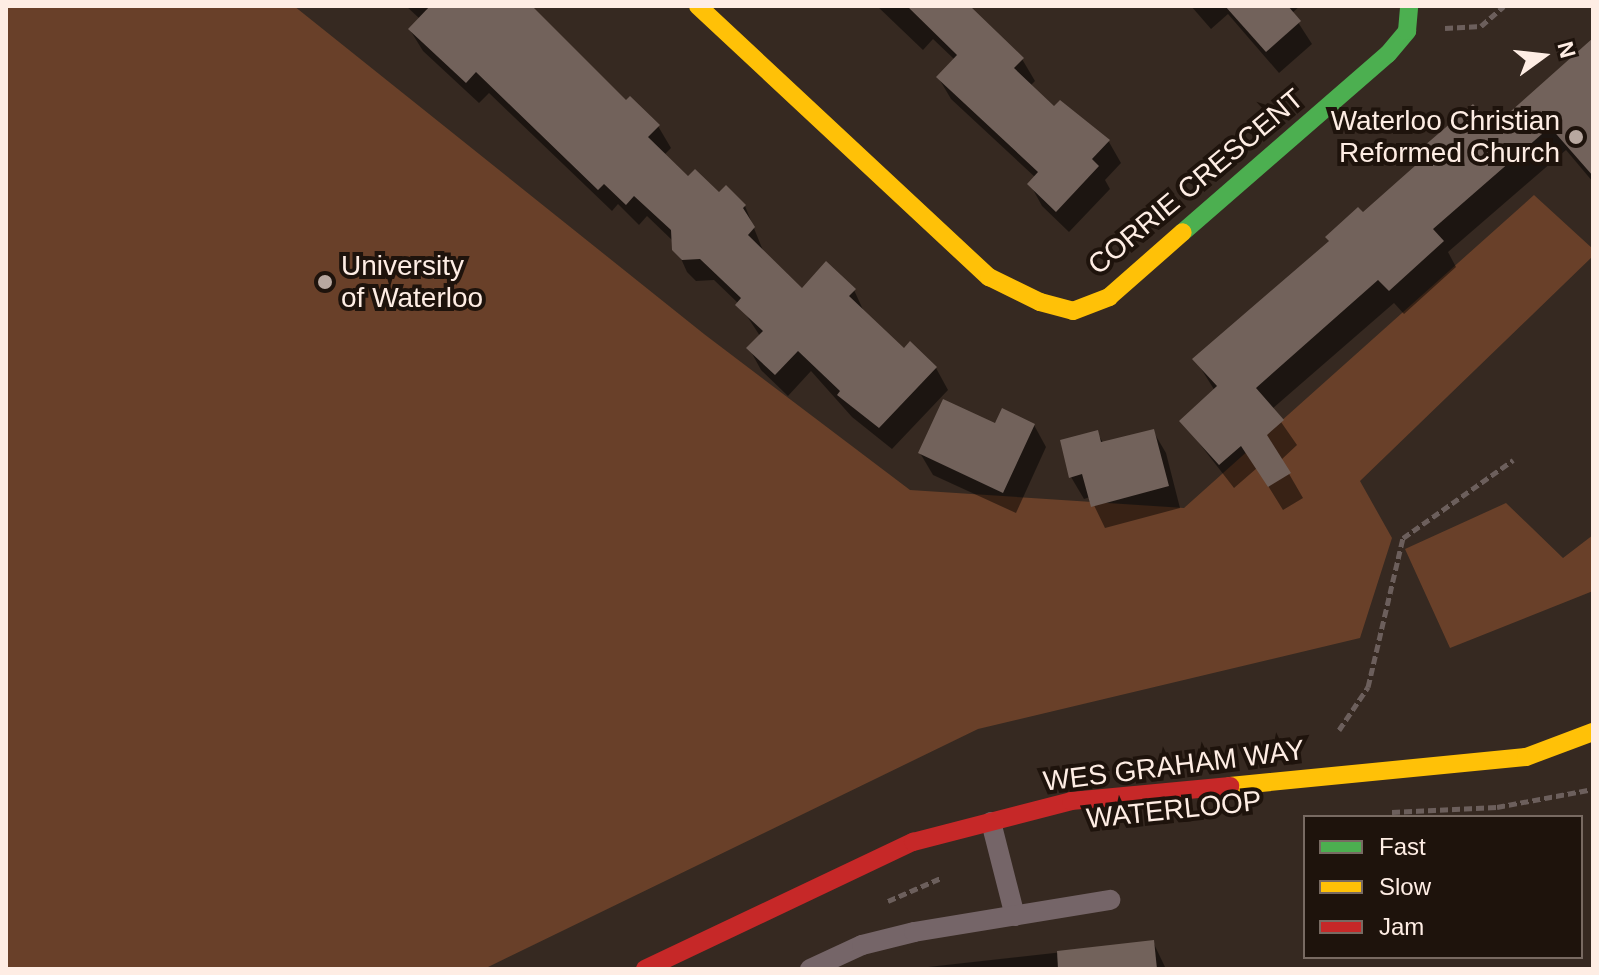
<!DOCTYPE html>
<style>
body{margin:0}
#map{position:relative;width:1599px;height:975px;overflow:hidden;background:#362921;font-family:Arial,sans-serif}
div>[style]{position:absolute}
.green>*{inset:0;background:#694029}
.shadow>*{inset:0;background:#0007}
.building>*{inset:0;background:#72625b}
.path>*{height:5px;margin-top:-2.5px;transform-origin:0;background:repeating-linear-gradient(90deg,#6c5f5c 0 8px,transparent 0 12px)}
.lane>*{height:20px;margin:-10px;padding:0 10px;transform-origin:10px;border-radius:10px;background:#756568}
.fast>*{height:18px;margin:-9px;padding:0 9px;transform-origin:9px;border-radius:9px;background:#4caf50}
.slow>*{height:18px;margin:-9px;padding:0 9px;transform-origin:9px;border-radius:9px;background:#ffc107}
.jam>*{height:18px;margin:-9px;padding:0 9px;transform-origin:9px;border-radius:9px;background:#c62828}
.dots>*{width:22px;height:22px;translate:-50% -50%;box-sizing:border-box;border:4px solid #1e130c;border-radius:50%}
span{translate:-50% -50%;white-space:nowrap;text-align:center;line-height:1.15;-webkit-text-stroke:8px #1e130c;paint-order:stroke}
.poi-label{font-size:28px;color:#feede4}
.right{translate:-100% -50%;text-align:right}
.left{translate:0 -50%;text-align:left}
.street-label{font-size:28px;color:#feede4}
.frame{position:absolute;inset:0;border:8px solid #feede4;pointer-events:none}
.legend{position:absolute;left:1303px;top:815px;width:280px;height:144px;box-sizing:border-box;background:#1e130c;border:2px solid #786a62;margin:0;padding:10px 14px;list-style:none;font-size:24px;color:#feede4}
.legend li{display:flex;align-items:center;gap:16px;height:40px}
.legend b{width:40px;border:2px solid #786a62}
.north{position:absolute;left:1503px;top:16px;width:80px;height:80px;-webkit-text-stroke:6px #1e130c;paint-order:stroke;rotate:75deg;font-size:22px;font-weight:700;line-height:32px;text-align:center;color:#feede4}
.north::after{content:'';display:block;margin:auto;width:28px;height:36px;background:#feede4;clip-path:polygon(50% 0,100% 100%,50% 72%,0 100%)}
</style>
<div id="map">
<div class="green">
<i style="clip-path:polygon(6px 6px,294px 6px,704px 334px,910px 490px,1184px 508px,1534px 195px,1593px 249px,1593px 256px,1360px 481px,1392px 538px,1360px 638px,978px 729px,484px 969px,6px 969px)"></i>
<i style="clip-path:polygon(1506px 503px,1563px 558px,1593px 535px,1593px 591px,1450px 648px,1405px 549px)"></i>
</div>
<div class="shadow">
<i style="clip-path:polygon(406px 6px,527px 6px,626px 103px,658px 126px,671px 148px,664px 155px,688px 178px,745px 206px,764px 253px,802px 291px,854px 290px,865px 314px,904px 351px,936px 368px,948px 390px,892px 449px,852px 417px,811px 371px,788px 396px,761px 370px,749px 348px,760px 336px,739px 304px,714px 280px,696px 281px,687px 272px,673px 241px,647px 216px,639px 225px,618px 204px,612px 211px,489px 93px,479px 103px,423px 51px,410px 30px,420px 19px)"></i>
<i style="clip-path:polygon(877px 6px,969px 6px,1022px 59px,1035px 81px,1030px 86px,1054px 109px,1060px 102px,1109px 142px,1121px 163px,1105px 180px,1110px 189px,1069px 232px,1042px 206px,1030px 184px,1036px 178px,951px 99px,938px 77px,955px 60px,933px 39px,923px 50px)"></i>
<i style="clip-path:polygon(1191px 6px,1300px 6px,1292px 13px,1312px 44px,1279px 73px,1228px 14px,1211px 29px)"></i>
<i style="clip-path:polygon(1593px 40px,1593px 182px,1566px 150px,1448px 252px,1456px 267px,1404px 314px,1394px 303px,1272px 409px,1297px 445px,1281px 460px,1303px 498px,1283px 510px,1257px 468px,1234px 488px,1182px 421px,1215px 391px,1195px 359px,1363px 215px,1493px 129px)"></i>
<i style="clip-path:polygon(1034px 425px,1046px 447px,1016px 513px,933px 475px,920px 453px,996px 426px)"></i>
<i style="clip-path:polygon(1153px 431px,1166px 453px,1180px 508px,1105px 528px,1090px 497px,1084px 499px,1071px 477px,1097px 433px,1104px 444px)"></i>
<i style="clip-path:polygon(1153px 942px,1166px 969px,910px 969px)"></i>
</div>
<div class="building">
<i style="clip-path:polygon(430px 6px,532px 6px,626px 100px,630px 96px,660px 125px,648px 137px,688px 176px,695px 169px,719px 192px,726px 185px,746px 205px,743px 208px,755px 227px,748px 235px,802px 288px,826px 261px,856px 289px,849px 296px,904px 348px,910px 341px,937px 367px,879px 428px,837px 395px,840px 391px,798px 351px,775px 375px,746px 348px,763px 331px,735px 305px,741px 298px,700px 259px,682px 260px,672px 250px,671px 230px,634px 196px,626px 205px,604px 184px,598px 190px,476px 72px,466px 83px,408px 29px)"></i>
<i style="clip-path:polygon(907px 6px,970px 6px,1024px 58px,1014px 68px,1054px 106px,1060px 100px,1110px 140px,1092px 159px,1099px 166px,1056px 212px,1027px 184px,1038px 172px,936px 77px,957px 55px)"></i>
<i style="clip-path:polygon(1225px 6px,1288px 6px,1301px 21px,1266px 52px)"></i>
<i style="clip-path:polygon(1593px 38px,1593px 176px,1550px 127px,1433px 229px,1444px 241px,1389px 291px,1378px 280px,1256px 388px,1284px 420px,1267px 435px,1291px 473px,1268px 487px,1241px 446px,1219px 465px,1179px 421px,1217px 386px,1192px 359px,1329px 241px,1325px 237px,1358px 207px,1363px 212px,1416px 165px,1410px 158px,1473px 104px,1493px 127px)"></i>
<i style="clip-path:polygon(943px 399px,995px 423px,1002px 408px,1035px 424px,1003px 493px,918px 453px)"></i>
<i style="clip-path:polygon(1154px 429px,1169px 486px,1091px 507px,1082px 474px,1069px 478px,1060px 440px,1098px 430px,1101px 442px)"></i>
<i style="clip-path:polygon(1154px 940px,1157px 969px,1058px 969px,1057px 951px)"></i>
</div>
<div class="path">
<i style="left:1445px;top:28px;width:36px;rotate:-3deg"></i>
<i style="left:1481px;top:26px;width:30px;rotate:-41deg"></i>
<i style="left:1339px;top:730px;width:52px;rotate:-56deg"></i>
<i style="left:1368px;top:687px;width:153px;rotate:-76.8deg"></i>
<i style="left:1403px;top:538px;width:135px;rotate:-35.3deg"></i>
<i style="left:1392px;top:812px;width:105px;rotate:-2.7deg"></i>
<i style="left:1497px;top:807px;width:98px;rotate:-10.6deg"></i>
<i style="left:888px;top:901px;width:58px;rotate:-23.5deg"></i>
</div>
<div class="lane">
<i style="left:991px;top:822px;width:97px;rotate:75.7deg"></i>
<i style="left:810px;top:969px;width:57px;rotate:-24.8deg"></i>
<i style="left:862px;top:945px;width:54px;rotate:-14deg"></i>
<i style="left:914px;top:932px;width:199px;rotate:-9.3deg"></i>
</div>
<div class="fast">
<i style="left:1183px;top:232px;width:271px;rotate:-41deg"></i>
<i style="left:1388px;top:54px;width:30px;rotate:-50deg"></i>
<i style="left:1407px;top:31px;width:25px;rotate:-85deg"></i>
</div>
<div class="slow">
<i style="left:698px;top:6px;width:398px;rotate:43deg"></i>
<i style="left:989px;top:277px;width:57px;rotate:26.1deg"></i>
<i style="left:1040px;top:302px;width:34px;rotate:15deg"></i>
<i style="left:1073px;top:311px;width:39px;rotate:-21deg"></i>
<i style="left:1109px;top:297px;width:98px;rotate:-41.3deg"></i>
<i style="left:1230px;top:786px;width:297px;rotate:-5.6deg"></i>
<i style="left:1526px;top:757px;width:72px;rotate:-20.5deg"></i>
</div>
<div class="jam">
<i style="left:645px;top:969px;width:297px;rotate:-25.4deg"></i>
<i style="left:913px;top:842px;width:163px;rotate:-14.5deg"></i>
<i style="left:1071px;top:801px;width:160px;rotate:-5.4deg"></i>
</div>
<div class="dots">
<i style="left:1576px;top:137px;background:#b8a8a0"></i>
<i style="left:325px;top:282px;background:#b8a8a0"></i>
</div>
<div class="poi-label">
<span class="right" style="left:1560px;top:137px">Waterloo Christian<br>Reformed Church</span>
<span class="left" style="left:341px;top:282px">University<br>of Waterloo</span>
</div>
<div class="street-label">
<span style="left:1196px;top:182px;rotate:-40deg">CORRIE CRESCENT</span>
<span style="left:1174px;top:766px;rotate:-7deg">WES GRAHAM WAY</span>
<span style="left:1174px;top:810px;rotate:-6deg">WATERLOOP</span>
</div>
<div class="frame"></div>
<ul class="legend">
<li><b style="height:10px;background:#4caf50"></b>Fast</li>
<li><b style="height:10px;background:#ffc107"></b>Slow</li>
<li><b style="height:10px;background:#c62828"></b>Jam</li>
</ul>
<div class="north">N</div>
</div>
